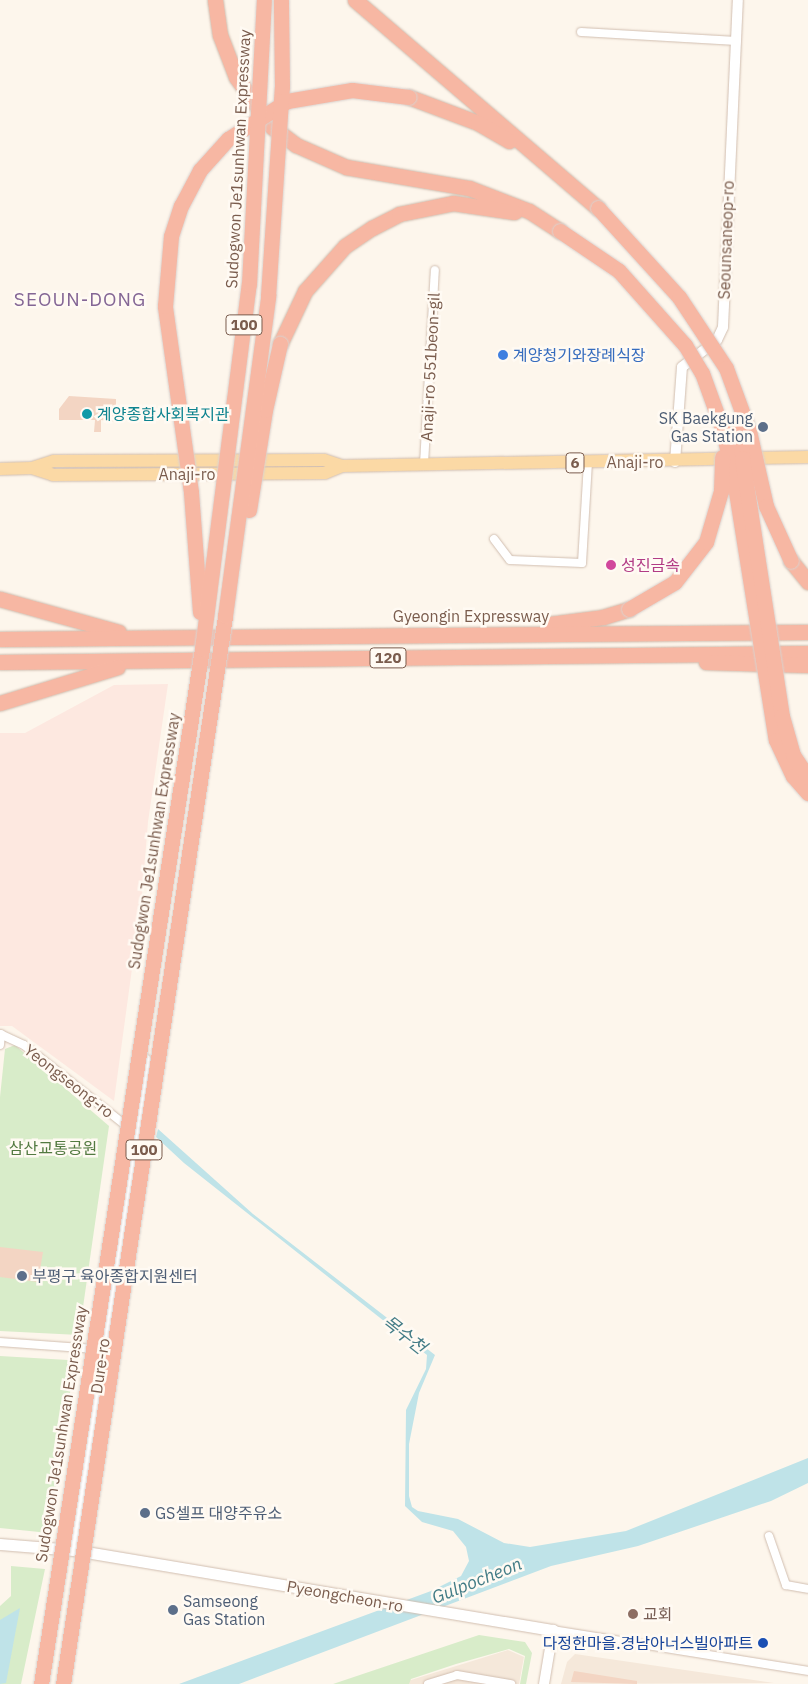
<!DOCTYPE html>
<meta charset="utf-8">
<style>
body{margin:0}
#map{position:relative;width:808px;height:1684px;overflow:hidden;background:#fdf6ec;font-family:"IBM Plex Sans","Noto Sans KR",sans-serif}
div>[style]{position:absolute}
.residential>*{inset:0;background:#f5e8da}
.commercial>*{inset:0;background:#fde8e0}
.green>*{inset:0;background:#d8ecc9}
.water>*{inset:0;background:#bfe3e8}
.building>*{inset:0;background:#f3d5c3}
.roads{filter:drop-shadow(0 0 1px #d1beb0) drop-shadow(0 0 1px #d1beb0)}
.minor>*{height:8px;margin:-4px;padding:0 4px;transform-origin:4px;border-radius:4px;background:#fff}
.tertiary>*{height:10px;margin:-5px;padding:0 5px;transform-origin:5px;border-radius:5px;background:#fff}
.secondary>*{height:11px;margin:-5.5px;padding:0 5.5px;transform-origin:5.5px;border-radius:5.5px;background:#fff}
.primary>*{height:12px;margin:-6px;padding:0 6px;transform-origin:6px;border-radius:6px;background:#fbd9a5}
.motorway>*{height:15px;margin:-7.5px;padding:0 7.5px;transform-origin:7.5px;border-radius:7.5px;background:#f7b7a3}
.bridges{filter:drop-shadow(0 0 1px #dad1cd) drop-shadow(0 0 1px #dad1cd)}
.motorway-bridge>*{height:15px;margin:-7.5px;padding:0 7.5px;transform-origin:7.5px;border-radius:7.5px;background:#f7b7a3}
.dots>*{width:14px;height:14px;translate:-50% -50%;box-sizing:border-box;border:2px solid #fffaf3;border-radius:50%}
span{translate:-50% -50%;white-space:nowrap;text-align:center;line-height:1.15;-webkit-text-stroke:5px #fffaf3;paint-order:stroke}
.shield-label span{padding:1px 4px;background:#fffaf3;border:1px solid;border-radius:4px;-webkit-text-stroke-width:0}
.shield-label{font-size:15px;color:#7a5c4d;font-weight:700}
.street-label{font-size:16px;color:#7a5c4d}
.shop-label{font-size:16px;color:#366cbe}
.left{translate:0 -50%;text-align:left}
.culture-label{font-size:16px;color:#0d838f}
.service-label{font-size:16px;color:#4e5e75}
.right{translate:-100% -50%;text-align:right}
.hotel-label{font-size:16px;color:#b23c85}
.park-label{font-size:16px;color:#537a41}
.education-label{font-size:16px;color:#785e54}
.transit-label{font-size:16px;color:#164399}
.water-label{font-size:18px;color:#437c86;font-style:italic}
.quarter-label{font-size:19px;color:#846695;letter-spacing:1px}
</style>
<div id="map">
<div class="residential">
<i style="clip-path:polygon(508px 1650px,524px 1657px,519px 1684px,398px 1684px)"></i>
<i style="clip-path:polygon(575px 1654px,774px 1683px,561px 1684px,567px 1662px)"></i>
</div>
<div class="commercial">
<i style="clip-path:polygon(168px 684px,148px 822px,142px 895px,114px 1101px,12px 1026px,0 1026px,0 733px,25px 733px,114px 685px)"></i>
</div>
<div class="green">
<i style="clip-path:polygon(15px 1045px,109px 1126px,79px 1335px,0 1331px,0 1097px,5px 1049px)"></i>
<i style="clip-path:polygon(0 1356px,68px 1360px,74px 1366px,49px 1533px,0 1528px)"></i>
<i style="clip-path:polygon(11px 1566px,45px 1569px,21px 1684px,0 1684px,0 1606px,11px 1596px)"></i>
<i style="clip-path:polygon(479px 1635px,525px 1642px,532px 1653px,526px 1684px,520px 1684px,525px 1656px,509px 1649px,456px 1664px,411px 1679px,409px 1684px,333px 1684px)"></i>
</div>
<div class="water">
<i style="clip-path:polygon(158px 1129px,253px 1214px,435px 1355px,419px 1393px,409px 1444px,409px 1496px,412px 1507px,418px 1511px,458px 1519px,504px 1543px,530px 1547px,626px 1531px,808px 1458px,808px 1483px,771px 1501px,638px 1546px,551px 1566px,239px 1684px,179px 1684px,431px 1591px,461px 1576px,469px 1561px,466px 1547px,453px 1531px,422px 1522px,405px 1506px,406px 1410px,426px 1369px,427px 1355px,184px 1163px,156px 1137px)"></i>
<i style="clip-path:polygon(20px 1608px,6px 1683px,0 1684px,0 1620px)"></i>
</div>
<div class="building">
<i style="clip-path:polygon(69px 396px,116px 399px,116px 422px,101px 420px,101px 432px,94px 432px,95px 420px,59px 420px,59px 409px)"></i>
<i style="clip-path:polygon(0 1247px,43px 1252px,38px 1282px,0 1277px)"></i>
<i style="clip-path:polygon(574px 1671px,637px 1681px,637px 1684px,571px 1682px)"></i>
</div>
<div class="roads">
<div class="minor">
<i style="left:581px;top:32px;width:156px;rotate:3.3deg"></i>
<i style="left:424px;top:464px;width:194px;rotate:-86.8deg"></i>
<i style="left:494px;top:539px;width:26px;rotate:53deg"></i>
<i style="left:510px;top:560px;width:72px;rotate:2.4deg"></i>
<i style="left:582px;top:563px;width:100px;rotate:-86.6deg"></i>
<i style="left:0;top:1034px;width:26px;rotate:25deg"></i>
<i style="left:24px;top:1045px;width:132px;rotate:38.3deg"></i>
<i style="left:0;top:1045px;width:11px;rotate:-85deg"></i>
<i style="left:0;top:1342px;width:95px;rotate:4.2deg"></i>
<i style="left:769px;top:1536px;width:52px;rotate:70.9deg"></i>
<i style="left:786px;top:1585px;width:22px;rotate:10deg"></i>
<i style="left:553px;top:1630px;width:258px;rotate:9.1deg"></i>
<i style="left:428px;top:1684px;width:30px;rotate:-17deg"></i>
<i style="left:457px;top:1675px;width:55px;rotate:9.5deg"></i>
</div>
<div class="tertiary">
<i style="left:675px;top:462px;width:95px;rotate:-85.8deg"></i>
<i style="left:682px;top:367px;width:44px;rotate:-37.6deg"></i>
<i style="left:717px;top:340px;width:14px;rotate:-65deg"></i>
<i style="left:723px;top:327px;width:327px;rotate:-87.4deg"></i>
<i style="left:74px;top:1550px;width:496px;rotate:-81.7deg"></i>
<i style="left:544px;top:1684px;width:55px;rotate:-80.5deg"></i>
</div>
<div class="secondary">
<i style="left:0;top:1544px;width:74px;rotate:4.6deg"></i>
<i style="left:74px;top:1550px;width:486px;rotate:9.5deg"></i>
</div>
<div class="primary">
<i style="left:32px;top:468px;width:22px;rotate:18deg"></i>
<i style="left:53px;top:475px;width:272px;rotate:-0.4deg"></i>
<i style="left:325px;top:473px;width:18px;rotate:-22deg"></i>
<i style="left:342px;top:466px;width:466px;rotate:-1.1deg"></i>
<i style="left:0;top:469px;width:32px;rotate:-2deg"></i>
<i style="left:32px;top:468px;width:23px;rotate:-18deg"></i>
<i style="left:54px;top:461px;width:270px;rotate:-0.2deg"></i>
<i style="left:324px;top:460px;width:19px;rotate:18deg"></i>
</div>
<div class="motorway">
<i style="left:215px;top:0;width:35px;rotate:82deg"></i>
<i style="left:220px;top:35px;width:45px;rotate:69.1deg"></i>
<i style="left:236px;top:77px;width:62px;rotate:54.2deg"></i>
<i style="left:272px;top:127px;width:30px;rotate:37deg"></i>
<i style="left:296px;top:145px;width:55px;rotate:23.7deg"></i>
<i style="left:346px;top:167px;width:125px;rotate:9.7deg"></i>
<i style="left:469px;top:188px;width:64px;rotate:21deg"></i>
<i style="left:529px;top:211px;width:37px;rotate:33deg"></i>
<i style="left:355px;top:0;width:320px;rotate:40.6deg"></i>
<i style="left:409px;top:97px;width:74px;rotate:20.6deg"></i>
<i style="left:478px;top:123px;width:36px;rotate:30deg"></i>
<i style="left:280px;top:344px;width:59px;rotate:-64.7deg"></i>
<i style="left:305px;top:291px;width:60px;rotate:-48.4deg"></i>
<i style="left:345px;top:246px;width:32px;rotate:-34deg"></i>
<i style="left:372px;top:228px;width:30px;rotate:-27deg"></i>
<i style="left:399px;top:214px;width:55px;rotate:-11.5deg"></i>
<i style="left:453px;top:203px;width:62px;rotate:8.4deg"></i>
<i style="left:791px;top:561px;width:27px;rotate:51deg"></i>
<i style="left:0;top:599px;width:123px;rotate:15.5deg"></i>
<i style="left:550px;top:624px;width:53px;rotate:-7.5deg"></i>
<i style="left:603px;top:617px;width:27px;rotate:-17deg"></i>
<i style="left:0;top:639px;width:808px;rotate:-0.5deg"></i>
<i style="left:0;top:662px;width:808px;rotate:-0.64deg"></i>
<i style="left:706px;top:662px;width:102px;rotate:1.7deg"></i>
<i style="left:0;top:703px;width:123px;rotate:-17deg"></i>
</div>
</div>
<div class="bridges">
<div class="motorway-bridge">
<i style="left:598px;top:208px;width:120px;rotate:47.7deg"></i>
<i style="left:679px;top:297px;width:85px;rotate:56.5deg"></i>
<i style="left:726px;top:368px;width:67px;rotate:69.9deg"></i>
<i style="left:749px;top:431px;width:77px;rotate:77.2deg"></i>
<i style="left:766px;top:506px;width:60px;rotate:65.6deg"></i>
<i style="left:560px;top:231px;width:71px;rotate:34.1deg"></i>
<i style="left:619px;top:271px;width:99px;rotate:48.3deg"></i>
<i style="left:685px;top:345px;width:33px;rotate:59deg"></i>
<i style="left:702px;top:373px;width:59px;rotate:70deg"></i>
<i style="left:722px;top:428px;width:46px;rotate:76.3deg"></i>
<i style="left:733px;top:473px;width:270px;rotate:80.9deg"></i>
<i style="left:776px;top:740px;width:40px;rotate:65deg"></i>
<i style="left:793px;top:776px;width:23px;rotate:49deg"></i>
<i style="left:739px;top:420px;width:38px;rotate:85deg"></i>
<i style="left:742px;top:458px;width:261px;rotate:81.2deg"></i>
<i style="left:782px;top:716px;width:41px;rotate:74.2deg"></i>
<i style="left:793px;top:755px;width:27px;rotate:56deg"></i>
<i style="left:249px;top:510px;width:101px;rotate:-80.9deg"></i>
<i style="left:265px;top:410px;width:68px;rotate:-77.2deg"></i>
<i style="left:629px;top:609px;width:53px;rotate:-30.4deg"></i>
<i style="left:675px;top:582px;width:51px;rotate:-52.2deg"></i>
<i style="left:706px;top:542px;width:53px;rotate:-73.6deg"></i>
<i style="left:721px;top:491px;width:34px;rotate:-88deg"></i>
<i style="left:200px;top:612px;width:120px;rotate:-94.3deg"></i>
<i style="left:191px;top:492px;width:188px;rotate:-98deg"></i>
<i style="left:165px;top:306px;width:70px;rotate:-85.1deg"></i>
<i style="left:171px;top:236px;width:32px;rotate:-72deg"></i>
<i style="left:181px;top:206px;width:41px;rotate:-62.2deg"></i>
<i style="left:200px;top:170px;width:42px;rotate:-47.9deg"></i>
<i style="left:228px;top:139px;width:70px;rotate:-32.8deg"></i>
<i style="left:287px;top:101px;width:66px;rotate:-9.6deg"></i>
<i style="left:352px;top:90px;width:57px;rotate:7deg"></i>
<i style="left:41px;top:1684px;width:1047px;rotate:-81.16deg"></i>
<i style="left:202px;top:649px;width:368px;rotate:-82.7deg"></i>
<i style="left:249px;top:284px;width:284px;rotate:-87deg"></i>
<i style="left:63px;top:1684px;width:1080px;rotate:-81.37deg"></i>
<i style="left:225px;top:616px;width:323px;rotate:-82.3deg"></i>
<i style="left:268px;top:296px;width:209px;rotate:-86.2deg"></i>
<i style="left:282px;top:87px;width:87px;rotate:-90.7deg"></i>
</div>
</div>
<div class="dots">
<i style="left:503px;top:355px;background:#3f7fe0"></i>
<i style="left:87px;top:414px;background:#0f9aa8"></i>
<i style="left:763px;top:427px;background:#5c6f8a"></i>
<i style="left:611px;top:565px;background:#d1479c"></i>
<i style="left:22px;top:1276px;background:#5c6f8a"></i>
<i style="left:145px;top:1513px;background:#5c6f8a"></i>
<i style="left:173px;top:1610px;background:#5c6f8a"></i>
<i style="left:633px;top:1614px;background:#8d6e63"></i>
<i style="left:763px;top:1643px;background:#1a4fb4"></i>
</div>
<div class="shield-label">
<span style="left:244px;top:325px">100</span>
<span style="left:575px;top:463px">6</span>
<span style="left:388px;top:658px">120</span>
<span style="left:144px;top:1150px">100</span>
</div>
<div class="street-label">
<span style="left:238px;top:159px;rotate:-87deg">Sudogwon Je1sunhwan Expressway</span>
<span style="left:726px;top:240px;rotate:-88deg">Seounsaneop-ro</span>
<span style="left:430px;top:367px;rotate:-87deg">Anaji-ro 551beon-gil</span>
<span style="left:635px;top:462px">Anaji-ro</span>
<span style="left:187px;top:474px">Anaji-ro</span>
<span style="left:471px;top:616px">Gyeongin Expressway</span>
<span style="left:154px;top:841px;rotate:-81deg">Sudogwon Je1sunhwan Expressway</span>
<span style="left:69px;top:1081px;rotate:38deg">Yeongseong-ro</span>
<span style="left:100px;top:1366px;rotate:-82deg">Dure-ro</span>
<span style="left:61px;top:1434px;rotate:-81deg">Sudogwon Je1sunhwan Expressway</span>
<span style="left:345px;top:1596px;rotate:10deg">Pyeongcheon-ro</span>
</div>
<div class="shop-label">
<span class="left" style="left:513px;top:355px">계양청기와장례식장</span>
</div>
<div class="culture-label">
<span class="left" style="left:97px;top:414px">계양종합사회복지관</span>
</div>
<div class="service-label">
<span class="right" style="left:753px;top:427px">SK Baekgung<br>Gas Station</span>
<span class="left" style="left:32px;top:1276px">부평구 육아종합지원센터</span>
<span class="left" style="left:155px;top:1513px">GS셀프 대양주유소</span>
<span class="left" style="left:183px;top:1610px">Samseong<br>Gas Station</span>
</div>
<div class="hotel-label">
<span class="left" style="left:621px;top:565px">성진금속</span>
</div>
<div class="park-label">
<span style="left:53px;top:1148px">삼산교통공원</span>
</div>
<div class="education-label">
<span class="left" style="left:643px;top:1614px">교회</span>
</div>
<div class="transit-label">
<span class="right" style="left:753px;top:1643px">다정한마을.경남아너스빌아파트</span>
</div>
<div class="water-label">
<span style="left:404px;top:1335px;rotate:38deg">목수천</span>
<span style="left:477px;top:1581px;rotate:-22deg">Gulpocheon</span>
</div>
<div class="quarter-label">
<span style="left:80px;top:300px">SEOUN-DONG</span>
</div>
</div>
